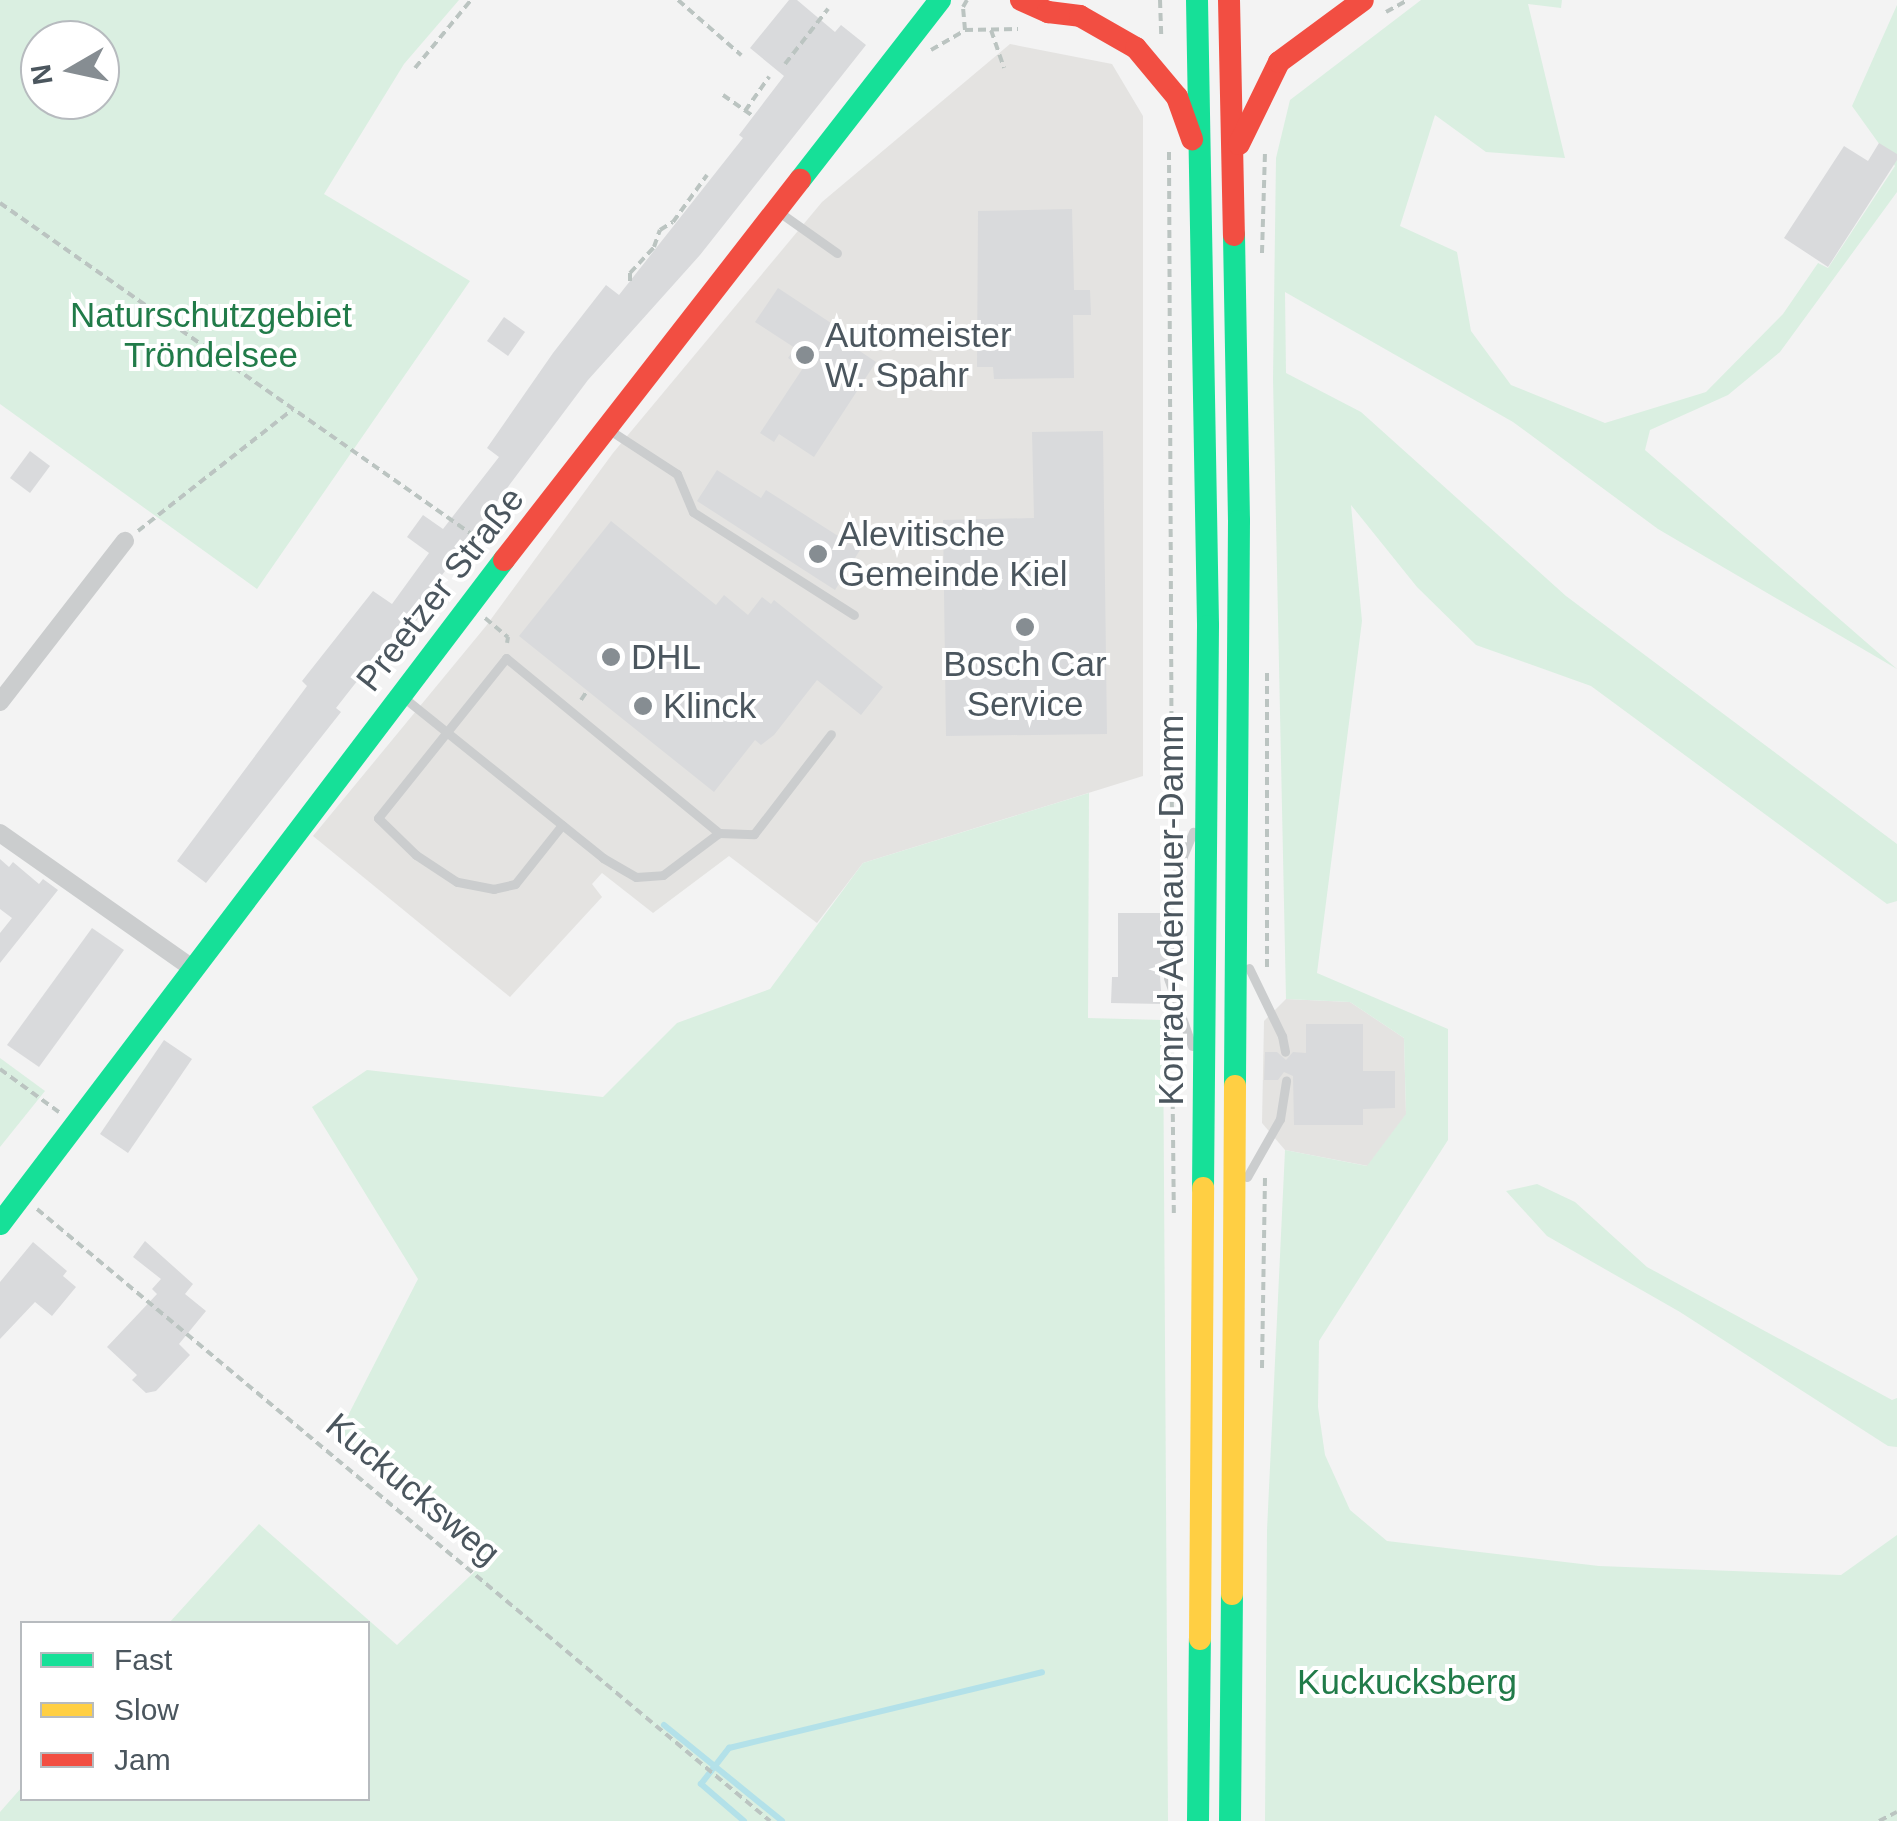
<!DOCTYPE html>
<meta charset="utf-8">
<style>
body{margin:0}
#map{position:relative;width:1897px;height:1821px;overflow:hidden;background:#f3f3f3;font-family:Helvetica,sans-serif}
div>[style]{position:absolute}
.commercial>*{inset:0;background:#e4e3e1}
.green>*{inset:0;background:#daefe1}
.stream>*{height:6px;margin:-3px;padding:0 3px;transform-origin:3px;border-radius:3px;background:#b3e1e9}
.building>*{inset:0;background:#d9dadc}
.path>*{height:4px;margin-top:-2px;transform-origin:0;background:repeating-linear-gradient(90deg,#bbc4c1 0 8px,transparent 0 13px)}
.lane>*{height:9px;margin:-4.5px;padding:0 4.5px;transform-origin:4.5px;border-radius:4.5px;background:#cbcdce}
.street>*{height:18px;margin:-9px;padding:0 9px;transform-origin:9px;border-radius:9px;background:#cbcdce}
.fast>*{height:22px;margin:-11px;padding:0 11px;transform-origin:11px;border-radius:11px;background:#16e098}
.slow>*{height:22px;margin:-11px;padding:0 11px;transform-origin:11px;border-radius:11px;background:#ffcf43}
.jam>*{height:22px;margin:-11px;padding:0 11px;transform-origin:11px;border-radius:11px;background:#f24e42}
.dots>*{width:28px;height:28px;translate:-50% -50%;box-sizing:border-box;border:5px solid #fff;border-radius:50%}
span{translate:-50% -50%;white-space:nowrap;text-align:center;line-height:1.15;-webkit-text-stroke:8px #fff;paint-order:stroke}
.park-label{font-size:35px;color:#217b49}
.poi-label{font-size:35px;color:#4b565e}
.left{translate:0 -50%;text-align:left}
.street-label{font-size:35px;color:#4b565e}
.legend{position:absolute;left:20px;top:1621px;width:350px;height:180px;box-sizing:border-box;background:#fff;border:2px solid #b7bbbf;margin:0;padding:12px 18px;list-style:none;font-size:30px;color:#4b565e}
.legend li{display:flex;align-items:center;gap:20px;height:50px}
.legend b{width:50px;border:2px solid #b7bbbf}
.north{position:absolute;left:20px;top:20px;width:100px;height:100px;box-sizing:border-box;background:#fff;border:2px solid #b7bbbf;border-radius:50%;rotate:261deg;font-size:28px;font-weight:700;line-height:40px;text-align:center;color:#4b565e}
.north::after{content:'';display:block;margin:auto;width:35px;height:45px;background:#868d92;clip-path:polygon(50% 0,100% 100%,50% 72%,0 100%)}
</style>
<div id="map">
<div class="commercial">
<i style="clip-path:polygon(1010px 44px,1112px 64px,1143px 116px,1143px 776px,863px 863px,817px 923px,729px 856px,653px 913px,602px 873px,592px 884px,602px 897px,510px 997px,313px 836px,486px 626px,613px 453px,822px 202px)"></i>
<i style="clip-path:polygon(1286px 999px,1350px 1002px,1404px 1038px,1406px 1115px,1368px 1166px,1285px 1150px,1262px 1123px,1264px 1021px)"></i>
</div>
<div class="green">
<i style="clip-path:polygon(evenodd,0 0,459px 0,404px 64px,324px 194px,470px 281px,257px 589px,0 404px,0 0,40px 40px,100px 40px,100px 100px,40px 100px,40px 40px)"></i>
<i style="clip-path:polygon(1421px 0,1562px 0,1561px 8px,1528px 4px,1565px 158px,1486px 152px,1435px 115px,1400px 226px,1457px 252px,1471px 331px,1511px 385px,1605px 423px,1706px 392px,1783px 314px,1818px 263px,1828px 268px,1895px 166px,1852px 106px,1897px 5px,1897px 192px,1780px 352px,1728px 395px,1650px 430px,1645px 450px,1897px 669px,1658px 529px,1513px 422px,1285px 292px,1286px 373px,1361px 412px,1566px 596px,1897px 844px,1897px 901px,1887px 904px,1591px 686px,1476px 645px,1417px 587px,1351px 505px,1362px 621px,1317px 973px,1448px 1029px,1448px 1140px,1319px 1341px,1318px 1407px,1325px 1455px,1350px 1510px,1387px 1541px,1599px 1566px,1841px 1575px,1897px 1535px,1897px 1821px,1265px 1821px,1267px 1530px,1285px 1150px,1367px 1166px,1406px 1114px,1404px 1038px,1350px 1002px,1286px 999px,1273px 379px,1276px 158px,1290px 100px)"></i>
<i style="clip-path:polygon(1089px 793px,1088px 1018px,1163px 1020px,1168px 1821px,0 1821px,0 1812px,22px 1787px,22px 1798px,368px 1798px,368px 1624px,169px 1623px,259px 1524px,397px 1645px,487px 1560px,337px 1437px,418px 1279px,312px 1107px,367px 1070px,603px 1097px,677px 1023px,770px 989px,863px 863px)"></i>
<i style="clip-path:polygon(0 1058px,45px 1091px,0 1147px)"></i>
<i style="clip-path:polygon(1537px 1184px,1575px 1202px,1647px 1267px,1892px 1400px,1897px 1398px,1897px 1447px,1888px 1446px,1680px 1312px,1547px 1236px,1506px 1191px)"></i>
</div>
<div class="stream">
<i style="left:664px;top:1725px;width:152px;rotate:39.1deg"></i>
<i style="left:744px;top:1821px;width:57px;rotate:-139.3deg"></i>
<i style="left:701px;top:1784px;width:46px;rotate:-52.1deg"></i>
<i style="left:729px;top:1748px;width:322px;rotate:-13.6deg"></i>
</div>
<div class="building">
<i style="clip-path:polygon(789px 0,797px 0,835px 32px,841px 25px,866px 45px,700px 255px,588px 380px,436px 583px,441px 587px,402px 640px,394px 634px,336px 708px,341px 712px,206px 883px,177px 861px,307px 686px,302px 681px,373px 591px,392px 604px,429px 553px,407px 537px,423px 515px,443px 529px,499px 457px,487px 448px,553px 353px,606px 285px,619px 295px,743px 138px,739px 135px,784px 76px,750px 48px)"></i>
<i style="clip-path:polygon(1879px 143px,1897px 154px,1897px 160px,1828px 267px,1784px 238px,1844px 146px,1868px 161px)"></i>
<i style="clip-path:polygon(1072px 209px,1074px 290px,1090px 290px,1091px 315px,1073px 315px,1074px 378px,994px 379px,993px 367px,977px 367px,978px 211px)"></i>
<i style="clip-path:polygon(778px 288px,837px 327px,833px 333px,876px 362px,814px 457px,779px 434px,774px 442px,760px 433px,803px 368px,788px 358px,795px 348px,755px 322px)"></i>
<i style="clip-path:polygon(504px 317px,525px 332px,508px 356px,487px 341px)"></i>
<i style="clip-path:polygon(1103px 431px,1107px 734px,946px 736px,943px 520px,1034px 518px,1032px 432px)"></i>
<i style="clip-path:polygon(30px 451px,50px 466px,30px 493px,10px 478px)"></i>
<i style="clip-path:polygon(717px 470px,761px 498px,766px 490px,860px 550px,835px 590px,697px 501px)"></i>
<i style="clip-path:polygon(611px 521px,716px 605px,724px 595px,748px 615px,762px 597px,771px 604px,774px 600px,883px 687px,861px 715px,817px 680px,774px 735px,761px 745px,755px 740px,714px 792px,519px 636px)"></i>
<i style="clip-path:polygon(0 859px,9px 867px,13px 862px,39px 884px,43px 879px,58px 890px,0 963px,0 933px,12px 918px,0 909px)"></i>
<i style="clip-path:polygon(1118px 913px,1161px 913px,1166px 920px,1174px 919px,1174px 972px,1166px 970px,1160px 976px,1162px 1004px,1111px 1003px,1112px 977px,1118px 977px)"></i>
<i style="clip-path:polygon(92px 928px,124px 950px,39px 1067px,7px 1045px)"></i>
<i style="clip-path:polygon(1306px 1024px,1363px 1024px,1363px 1071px,1395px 1071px,1395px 1108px,1363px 1109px,1363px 1125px,1294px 1125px,1293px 1076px,1284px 1072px,1278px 1080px,1264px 1080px,1265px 1052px,1277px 1052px,1286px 1060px,1293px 1052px,1306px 1053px)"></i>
<i style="clip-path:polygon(164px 1040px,192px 1059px,128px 1153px,100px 1134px)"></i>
<i style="clip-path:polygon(145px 1241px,193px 1284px,185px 1294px,206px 1311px,179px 1344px,190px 1355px,156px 1391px,146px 1393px,132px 1380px,137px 1375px,107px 1347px,157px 1294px,152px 1289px,161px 1279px,133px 1257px)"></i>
<i style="clip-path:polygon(33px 1242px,67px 1271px,63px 1276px,76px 1287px,52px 1316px,35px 1302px,0 1339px,0 1282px)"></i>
</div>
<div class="path">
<i style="left:678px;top:0;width:84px;rotate:41.1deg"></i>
<i style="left:1160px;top:0;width:35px;rotate:88deg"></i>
<i style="left:1386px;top:12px;width:25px;rotate:-29deg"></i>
<i style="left:965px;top:30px;width:53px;rotate:-1.1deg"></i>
<i style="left:991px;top:30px;width:40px;rotate:71.1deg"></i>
<i style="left:931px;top:50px;width:39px;rotate:-30deg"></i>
<i style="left:965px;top:30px;width:23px;rotate:-95deg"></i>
<i style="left:963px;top:7px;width:8px;rotate:-60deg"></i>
<i style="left:785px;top:64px;width:70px;rotate:-52deg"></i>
<i style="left:415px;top:68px;width:88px;rotate:-50.5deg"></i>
<i style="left:723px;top:95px;width:38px;rotate:35deg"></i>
<i style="left:745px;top:111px;width:42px;rotate:-54.8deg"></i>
<i style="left:1169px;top:152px;width:690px;rotate:89.75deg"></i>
<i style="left:0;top:203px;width:595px;rotate:35.08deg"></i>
<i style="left:1262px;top:253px;width:100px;rotate:-88.3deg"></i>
<i style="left:630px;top:281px;width:8px;rotate:-90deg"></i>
<i style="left:630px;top:273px;width:35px;rotate:-47deg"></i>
<i style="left:654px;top:247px;width:18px;rotate:-71deg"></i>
<i style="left:660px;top:230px;width:15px;rotate:-32deg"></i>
<i style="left:673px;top:222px;width:58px;rotate:-54.1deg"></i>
<i style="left:138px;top:531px;width:196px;rotate:-38.2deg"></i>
<i style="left:485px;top:618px;width:30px;rotate:40deg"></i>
<i style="left:508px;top:637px;width:6px;rotate:99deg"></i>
<i style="left:1267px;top:673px;width:295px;rotate:90deg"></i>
<i style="left:581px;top:700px;width:11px;rotate:-56deg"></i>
<i style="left:1172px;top:1036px;width:180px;rotate:89.4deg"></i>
<i style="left:0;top:1069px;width:73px;rotate:36.1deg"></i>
<i style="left:37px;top:1209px;width:955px;rotate:39.86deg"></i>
<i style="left:1262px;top:1368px;width:190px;rotate:-89.1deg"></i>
<i style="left:1879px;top:1821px;width:20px;rotate:-27deg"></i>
</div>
<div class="lane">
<i style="left:779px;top:212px;width:71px;rotate:35.3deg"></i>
<i style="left:611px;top:431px;width:79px;rotate:33.1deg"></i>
<i style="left:677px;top:474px;width:41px;rotate:67.2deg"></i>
<i style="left:693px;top:512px;width:191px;rotate:32.6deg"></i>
<i style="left:403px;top:697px;width:257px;rotate:38.8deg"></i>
<i style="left:603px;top:858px;width:38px;rotate:30deg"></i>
<i style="left:636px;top:877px;width:27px;rotate:-4deg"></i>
<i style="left:663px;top:875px;width:70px;rotate:-36.9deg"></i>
<i style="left:562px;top:825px;width:75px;rotate:128.5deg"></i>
<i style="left:515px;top:884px;width:22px;rotate:167deg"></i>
<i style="left:494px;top:889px;width:38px;rotate:-169deg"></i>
<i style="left:457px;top:882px;width:49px;rotate:-146.6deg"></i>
<i style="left:416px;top:855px;width:53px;rotate:-135.8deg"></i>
<i style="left:378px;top:818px;width:205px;rotate:-51.3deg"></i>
<i style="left:506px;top:658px;width:276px;rotate:39.4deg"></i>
<i style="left:719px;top:833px;width:35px;rotate:2deg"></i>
<i style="left:754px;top:834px;width:126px;rotate:-52.4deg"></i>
<i style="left:1169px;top:913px;width:26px;rotate:-88deg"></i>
<i style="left:1170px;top:887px;width:60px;rotate:-67.3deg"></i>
<i style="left:1249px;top:968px;width:76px;rotate:64.1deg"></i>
<i style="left:1282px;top:1036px;width:16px;rotate:79deg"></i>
<i style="left:1168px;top:978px;width:72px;rotate:70.6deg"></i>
<i style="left:1247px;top:1177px;width:67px;rotate:-60.4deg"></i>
<i style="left:1280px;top:1119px;width:39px;rotate:-81deg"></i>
</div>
<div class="street">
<i style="left:0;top:702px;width:204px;rotate:-52.2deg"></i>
<i style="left:0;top:833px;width:235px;rotate:35.1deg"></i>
</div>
<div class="fast">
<i style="left:1197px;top:0;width:626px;rotate:88.99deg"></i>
<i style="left:1208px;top:626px;width:562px;rotate:90.51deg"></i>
<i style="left:800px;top:180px;width:228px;rotate:-52.1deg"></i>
<i style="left:1234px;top:235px;width:286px;rotate:89deg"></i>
<i style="left:1239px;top:521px;width:565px;rotate:90.41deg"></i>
<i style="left:0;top:1224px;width:834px;rotate:-52.8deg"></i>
<i style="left:1198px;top:1821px;width:182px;rotate:-89.4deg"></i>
<i style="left:1230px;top:1821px;width:227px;rotate:-89.5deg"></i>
</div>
<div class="slow">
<i style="left:1232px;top:1594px;width:508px;rotate:-89.66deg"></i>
<i style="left:1200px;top:1639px;width:451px;rotate:-89.6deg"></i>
</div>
<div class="jam">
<i style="left:1021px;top:0;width:30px;rotate:24deg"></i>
<i style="left:1048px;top:12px;width:32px;rotate:7deg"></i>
<i style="left:1080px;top:16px;width:64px;rotate:29.7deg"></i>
<i style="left:1136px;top:48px;width:64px;rotate:50.1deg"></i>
<i style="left:1177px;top:97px;width:45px;rotate:70.3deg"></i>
<i style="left:1229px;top:0;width:235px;rotate:88.8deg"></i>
<i style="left:1239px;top:144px;width:91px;rotate:-64deg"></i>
<i style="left:1279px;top:62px;width:104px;rotate:-36.4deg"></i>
<i style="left:504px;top:560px;width:482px;rotate:-52.1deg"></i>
</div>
<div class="dots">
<i style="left:805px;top:355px;background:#868d92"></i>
<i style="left:818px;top:554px;background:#868d92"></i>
<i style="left:1025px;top:627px;background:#868d92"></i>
<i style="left:611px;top:657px;background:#868d92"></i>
<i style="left:643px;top:706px;background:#868d92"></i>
</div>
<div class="park-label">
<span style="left:211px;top:335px">Naturschutzgebiet<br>Tröndelsee</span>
<span style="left:1407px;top:1682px">Kuckucksberg</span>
</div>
<div class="poi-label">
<span class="left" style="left:825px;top:355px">Automeister<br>W. Spahr</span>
<span class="left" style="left:838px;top:554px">Alevitische<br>Gemeinde Kiel</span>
<span class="left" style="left:631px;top:657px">DHL</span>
<span style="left:1025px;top:684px">Bosch Car<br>Service</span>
<span class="left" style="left:663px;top:706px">Klinck</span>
</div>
<div class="street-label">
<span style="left:440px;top:589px;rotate:-52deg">Preetzer Straße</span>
<span style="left:1171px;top:910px;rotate:-90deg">Konrad-Adenauer-Damm</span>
<span style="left:413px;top:1489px;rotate:40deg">Kuckucksweg</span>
</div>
<ul class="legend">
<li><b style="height:12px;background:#16e098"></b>Fast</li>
<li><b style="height:12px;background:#ffcf43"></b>Slow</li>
<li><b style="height:12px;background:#f24e42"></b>Jam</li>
</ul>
<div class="north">N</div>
</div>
